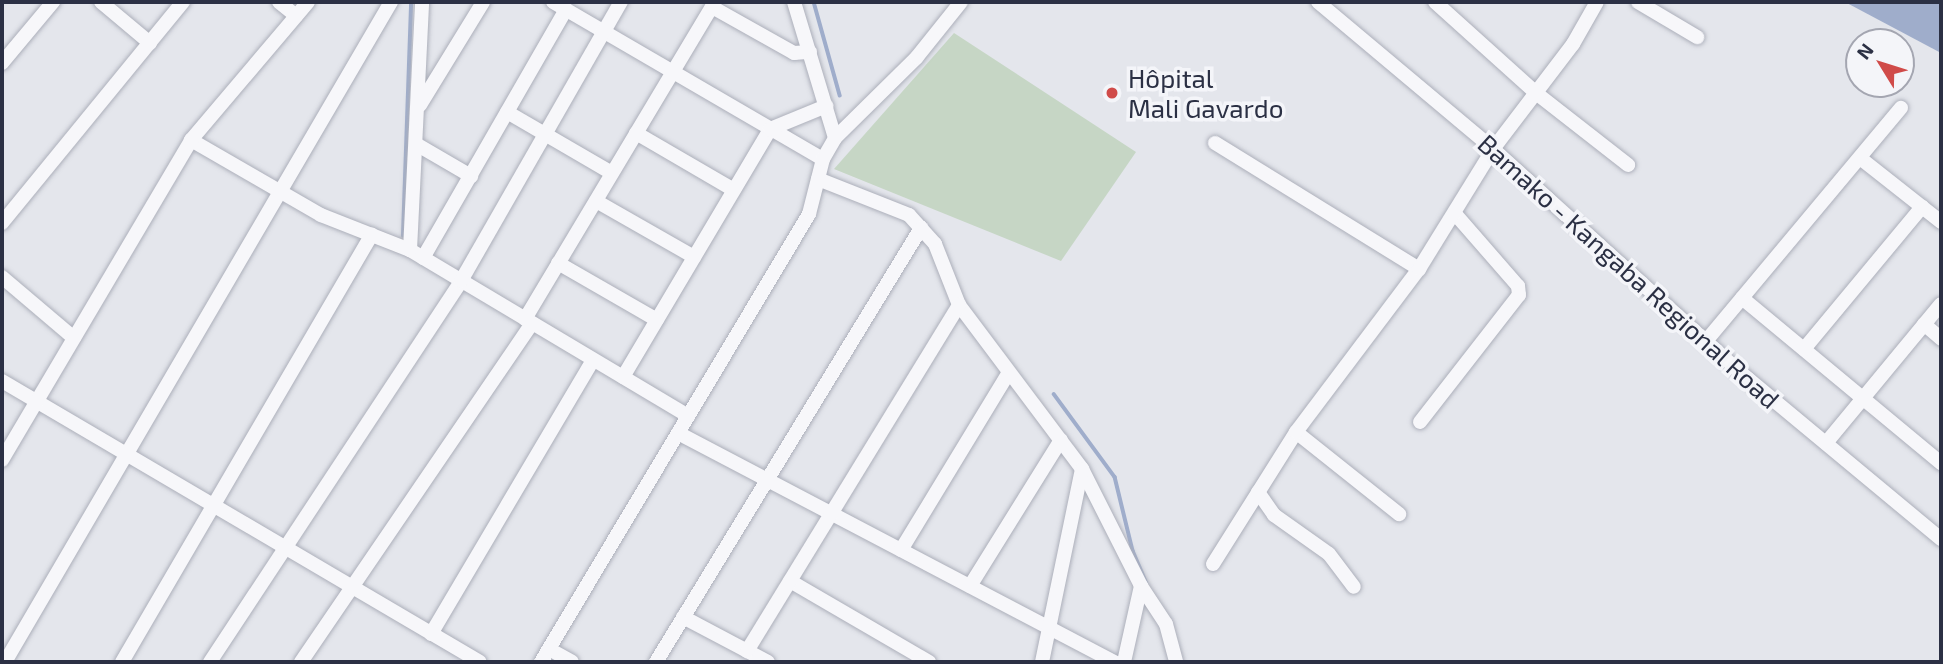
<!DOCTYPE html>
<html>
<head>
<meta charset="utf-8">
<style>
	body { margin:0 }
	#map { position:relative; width:1943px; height:664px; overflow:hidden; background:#e4e6ec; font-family:"Exo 2",sans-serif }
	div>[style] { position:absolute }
	.green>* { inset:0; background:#c6d6c5 }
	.water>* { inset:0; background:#9fadcb }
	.stream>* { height:3.5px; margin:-1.75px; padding:0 1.75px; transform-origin:1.75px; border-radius:1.75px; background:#9fadcb }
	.roads { filter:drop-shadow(0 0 2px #acafba) drop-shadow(0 0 2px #acafba) }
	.minor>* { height:14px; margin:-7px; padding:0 7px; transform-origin:7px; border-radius:7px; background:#f7f7fa }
	.dots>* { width:19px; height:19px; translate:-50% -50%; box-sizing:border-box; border:4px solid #f4f5f9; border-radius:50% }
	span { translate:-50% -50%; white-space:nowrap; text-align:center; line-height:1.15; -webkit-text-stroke:7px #f4f5f9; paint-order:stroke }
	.poi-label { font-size:26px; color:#2b3044 }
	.left { translate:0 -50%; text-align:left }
	.street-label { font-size:26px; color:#2b3044 }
	.frame { position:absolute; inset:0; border:4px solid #2b3044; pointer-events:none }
	.north { position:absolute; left:1845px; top:28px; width:70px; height:70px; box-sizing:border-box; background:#f4f5f9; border:2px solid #a4a6b1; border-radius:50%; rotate:308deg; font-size:19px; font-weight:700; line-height:28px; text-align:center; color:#2b3044 }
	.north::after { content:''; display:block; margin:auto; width:24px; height:32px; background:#d04b49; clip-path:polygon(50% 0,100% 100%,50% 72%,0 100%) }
</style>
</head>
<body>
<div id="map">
	<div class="green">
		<div style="clip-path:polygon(954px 33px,1136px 152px,1061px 261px,834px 169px)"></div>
	</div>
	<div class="water">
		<div style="clip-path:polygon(1845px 2px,1941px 2px,1941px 53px)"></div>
	</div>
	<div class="stream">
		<div style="left:814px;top:2px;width:97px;rotate:74.4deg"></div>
		<div style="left:403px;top:236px;width:234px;rotate:-88deg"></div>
		<div style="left:1054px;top:394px;width:103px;rotate:53.7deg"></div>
		<div style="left:1115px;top:477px;width:76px;rotate:76.3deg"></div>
		<div style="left:1133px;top:551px;width:34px;rotate:67deg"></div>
	</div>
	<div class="roads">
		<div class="minor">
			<div style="left:101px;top:2px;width:64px;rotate:39.9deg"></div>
			<div style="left:279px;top:2px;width:22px;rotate:39deg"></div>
			<div style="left:553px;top:2px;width:312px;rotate:30.2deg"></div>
			<div style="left:794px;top:2px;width:142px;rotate:73.2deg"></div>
			<div style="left:1318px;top:2px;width:229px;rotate:40deg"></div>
			<div style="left:1493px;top:149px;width:334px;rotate:42.1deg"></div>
			<div style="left:1741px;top:373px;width:260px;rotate:39.7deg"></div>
			<div style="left:1435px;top:2px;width:136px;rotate:42deg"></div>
			<div style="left:1536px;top:93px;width:117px;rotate:38deg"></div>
			<div style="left:1638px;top:2px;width:69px;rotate:30.7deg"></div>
			<div style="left:712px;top:7px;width:94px;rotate:29.3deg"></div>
			<div style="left:794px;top:53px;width:16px;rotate:-4deg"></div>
			<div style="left:2px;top:63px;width:80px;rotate:-50.1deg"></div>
			<div style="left:420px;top:105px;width:121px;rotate:-58.5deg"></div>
			<div style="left:507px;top:112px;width:121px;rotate:30.2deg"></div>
			<div style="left:636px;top:133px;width:113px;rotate:30.2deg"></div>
			<div style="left:191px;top:140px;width:150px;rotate:30deg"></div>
			<div style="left:321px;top:215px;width:96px;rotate:21.5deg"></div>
			<div style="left:410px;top:250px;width:324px;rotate:30.8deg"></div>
			<div style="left:1215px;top:143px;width:240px;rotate:31.7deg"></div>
			<div style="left:416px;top:144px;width:64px;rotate:30.2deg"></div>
			<div style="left:1860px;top:158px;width:103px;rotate:38.3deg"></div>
			<div style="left:818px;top:179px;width:98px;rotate:21.6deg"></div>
			<div style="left:909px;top:215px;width:39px;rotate:48deg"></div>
			<div style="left:935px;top:244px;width:66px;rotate:68.5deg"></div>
			<div style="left:959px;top:305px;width:205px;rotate:53.1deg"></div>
			<div style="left:1082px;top:469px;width:131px;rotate:63.2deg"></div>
			<div style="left:1141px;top:586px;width:45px;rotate:56.7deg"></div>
			<div style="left:1166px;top:624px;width:39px;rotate:75deg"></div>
			<div style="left:596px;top:201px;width:113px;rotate:29.7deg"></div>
			<div style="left:2px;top:223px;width:286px;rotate:-50.7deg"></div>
			<div style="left:410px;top:250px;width:248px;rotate:-87.2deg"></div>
			<div style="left:423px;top:258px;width:287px;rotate:-60.1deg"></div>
			<div style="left:558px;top:263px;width:114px;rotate:29.9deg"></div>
			<div style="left:2px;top:277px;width:94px;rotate:40.3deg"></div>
			<div style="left:1742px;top:298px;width:259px;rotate:39.7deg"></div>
			<div style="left:525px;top:319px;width:370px;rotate:-59.1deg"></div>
			<div style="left:1924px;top:324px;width:23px;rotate:41deg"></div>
			<div style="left:1706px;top:341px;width:304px;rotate:-50.1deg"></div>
			<div style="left:1804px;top:349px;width:185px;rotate:-50.3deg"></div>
			<div style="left:623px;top:377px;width:288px;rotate:-59.3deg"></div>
			<div style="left:770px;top:129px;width:61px;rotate:-22.3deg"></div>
			<div style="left:2px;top:381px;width:554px;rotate:30.45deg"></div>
			<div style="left:1420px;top:422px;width:161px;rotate:-52.1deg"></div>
			<div style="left:1519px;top:295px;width:9px;rotate:-96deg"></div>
			<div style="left:1518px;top:286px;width:94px;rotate:-131.1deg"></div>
			<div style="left:1296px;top:432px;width:132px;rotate:38.5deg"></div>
			<div style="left:678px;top:433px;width:493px;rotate:27.7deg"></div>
			<div style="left:1826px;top:443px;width:180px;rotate:-50.4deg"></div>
			<div style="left:2px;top:460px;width:372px;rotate:-59.4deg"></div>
			<div style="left:191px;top:140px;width:181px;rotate:-49.7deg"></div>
			<div style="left:1258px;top:492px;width:28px;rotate:55deg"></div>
			<div style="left:1274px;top:515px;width:67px;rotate:35.3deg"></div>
			<div style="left:1329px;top:554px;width:41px;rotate:52.9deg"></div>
			<div style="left:901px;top:550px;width:206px;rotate:-58.7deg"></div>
			<div style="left:1213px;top:564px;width:156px;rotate:-57.8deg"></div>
			<div style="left:1296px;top:432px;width:204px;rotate:-53deg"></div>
			<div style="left:1419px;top:269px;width:141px;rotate:-58.3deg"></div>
			<div style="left:1493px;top:149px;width:132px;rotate:-52.7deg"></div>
			<div style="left:1573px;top:44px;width:48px;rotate:-60.3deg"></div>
			<div style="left:790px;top:581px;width:161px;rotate:30.2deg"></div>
			<div style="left:970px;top:586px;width:172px;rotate:-58.1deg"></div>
			<div style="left:683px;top:617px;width:96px;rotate:27.9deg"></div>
			<div style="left:431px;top:634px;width:318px;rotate:-59.4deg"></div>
			<div style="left:549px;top:649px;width:26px;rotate:29deg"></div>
			<div style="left:747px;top:651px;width:406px;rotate:-58.5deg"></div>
			<div style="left:5px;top:662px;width:765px;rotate:-59.68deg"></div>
			<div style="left:122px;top:662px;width:495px;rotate:-59.7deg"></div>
			<div style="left:210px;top:662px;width:456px;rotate:-56.6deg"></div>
			<div style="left:461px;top:281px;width:322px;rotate:-60.2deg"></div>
			<div style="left:301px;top:662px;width:410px;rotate:-55.7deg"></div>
			<div style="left:541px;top:662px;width:522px;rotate:-59.11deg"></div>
			<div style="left:809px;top:214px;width:57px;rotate:-75.7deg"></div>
			<div style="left:823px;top:159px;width:24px;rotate:-60deg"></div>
			<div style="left:835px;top:138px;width:115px;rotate:-44.6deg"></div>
			<div style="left:917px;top:57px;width:70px;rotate:-51.3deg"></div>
			<div style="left:656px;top:662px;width:509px;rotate:-58.59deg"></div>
			<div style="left:1042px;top:662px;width:197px;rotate:-78.3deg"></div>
			<div style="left:1124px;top:662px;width:78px;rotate:-77.4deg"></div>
		</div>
	</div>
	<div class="dots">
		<div style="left:1112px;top:93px;background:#d04b49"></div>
	</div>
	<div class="poi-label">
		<span class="left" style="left:1128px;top:93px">Hôpital<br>Mali Gavardo</span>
	</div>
	<div class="street-label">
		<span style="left:1629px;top:271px;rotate:42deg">Bamako - Kangaba Regional Road</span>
	</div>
	<div class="frame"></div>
	<div class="north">N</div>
</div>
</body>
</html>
